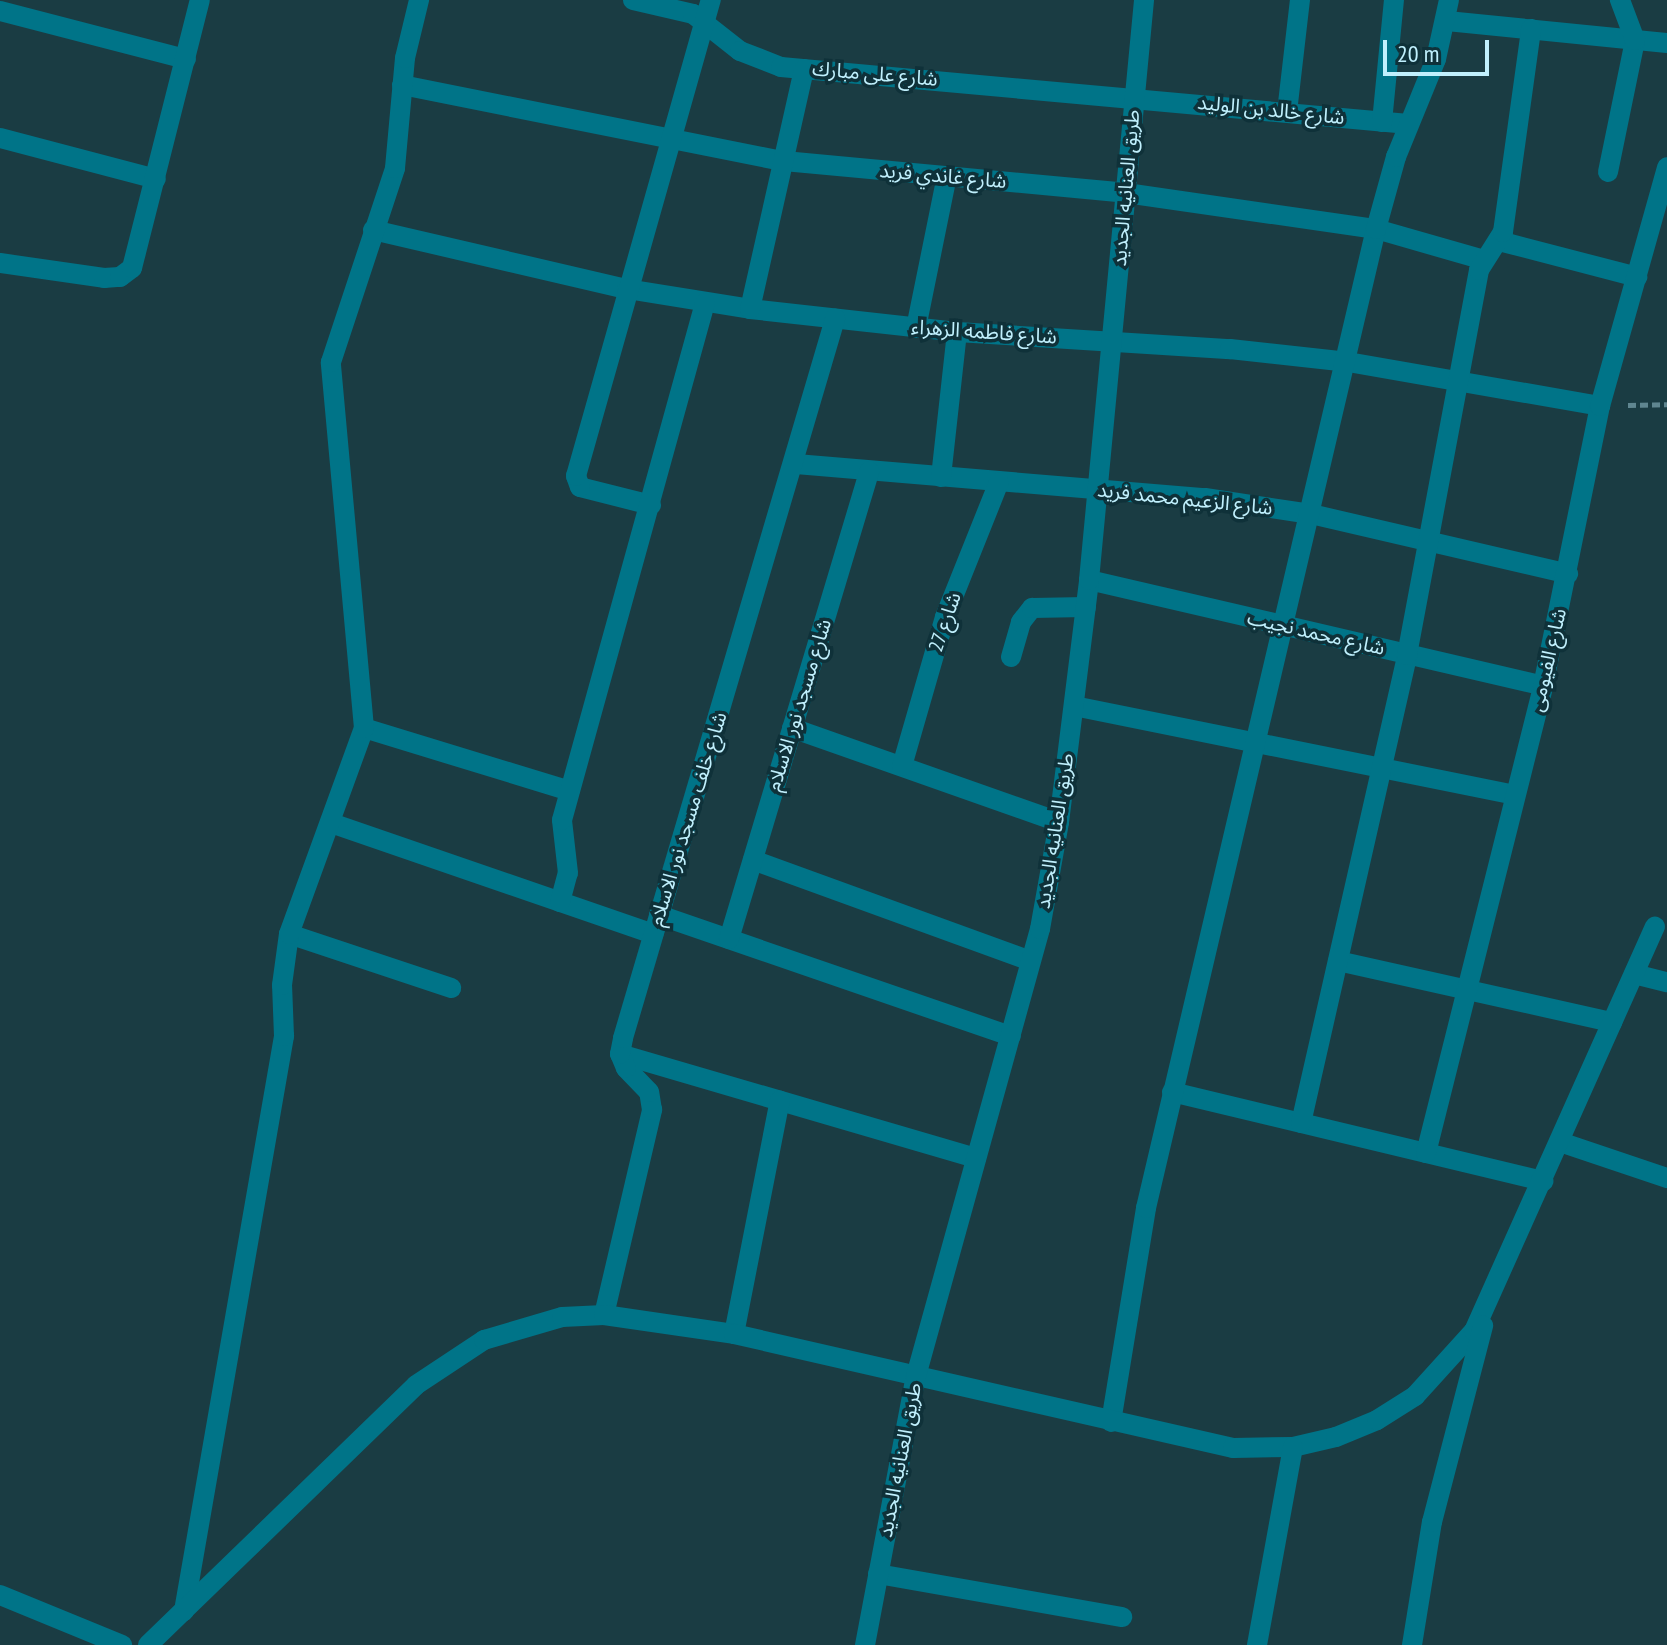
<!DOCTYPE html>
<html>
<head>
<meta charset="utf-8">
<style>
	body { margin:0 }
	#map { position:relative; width:1667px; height:1645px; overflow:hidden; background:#1a3c43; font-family:"PT Sans Narrow","Noto Sans Arabic",sans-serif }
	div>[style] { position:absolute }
	.path>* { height:5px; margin-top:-2.5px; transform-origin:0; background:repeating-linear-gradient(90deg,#5f8690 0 8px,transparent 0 12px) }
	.minor>* { height:20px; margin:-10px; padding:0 10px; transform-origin:10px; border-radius:10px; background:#007488 }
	span { translate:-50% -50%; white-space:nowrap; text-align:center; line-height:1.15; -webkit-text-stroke:7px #0f3139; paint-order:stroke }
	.street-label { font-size:20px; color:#c0f0fd }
	.scale { position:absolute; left:1383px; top:40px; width:106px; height:36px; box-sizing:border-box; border:4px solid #c0f0fd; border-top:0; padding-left:10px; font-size:24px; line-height:28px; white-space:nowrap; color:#c0f0fd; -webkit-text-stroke:6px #0f3139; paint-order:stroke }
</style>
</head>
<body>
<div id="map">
	<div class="path">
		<div style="left:1628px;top:405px;width:39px;rotate:-1deg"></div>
	</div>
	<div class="minor">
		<div style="left:633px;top:0;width:62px;rotate:13.1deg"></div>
		<div style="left:693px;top:14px;width:60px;rotate:38.2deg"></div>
		<div style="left:740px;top:51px;width:44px;rotate:21.3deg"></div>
		<div style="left:781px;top:67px;width:630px;rotate:5.19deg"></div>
		<div style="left:0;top:11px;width:192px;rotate:14.5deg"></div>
		<div style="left:1447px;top:21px;width:221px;rotate:5.7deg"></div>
		<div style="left:402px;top:85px;width:389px;rotate:11.3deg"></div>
		<div style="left:784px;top:161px;width:343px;rotate:5.3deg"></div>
		<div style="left:1126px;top:193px;width:253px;rotate:8.2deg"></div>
		<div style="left:1376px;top:229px;width:112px;rotate:16deg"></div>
		<div style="left:1287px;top:112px;width:113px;rotate:-83.4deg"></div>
		<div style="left:1382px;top:122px;width:123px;rotate:-84.4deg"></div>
		<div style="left:0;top:138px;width:161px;rotate:14.7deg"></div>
		<div style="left:1608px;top:172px;width:135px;rotate:-78.4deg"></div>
		<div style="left:1635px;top:40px;width:43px;rotate:-110.6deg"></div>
		<div style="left:373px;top:230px;width:261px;rotate:13.1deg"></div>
		<div style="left:627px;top:289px;width:125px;rotate:9.2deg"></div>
		<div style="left:750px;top:309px;width:208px;rotate:6.3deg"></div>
		<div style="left:957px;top:332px;width:274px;rotate:3.6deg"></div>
		<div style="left:1230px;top:349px;width:119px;rotate:6.3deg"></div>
		<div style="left:1348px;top:362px;width:256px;rotate:9.9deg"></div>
		<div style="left:1499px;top:241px;width:143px;rotate:14.6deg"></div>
		<div style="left:0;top:263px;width:105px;rotate:8.2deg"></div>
		<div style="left:104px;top:278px;width:16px;rotate:-4deg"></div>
		<div style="left:120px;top:277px;width:15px;rotate:-37deg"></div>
		<div style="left:132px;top:268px;width:276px;rotate:-75.8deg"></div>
		<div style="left:750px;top:309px;width:246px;rotate:-77.3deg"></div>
		<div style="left:916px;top:328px;width:155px;rotate:-78.5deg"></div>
		<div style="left:796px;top:464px;width:410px;rotate:4.8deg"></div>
		<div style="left:1205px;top:498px;width:107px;rotate:8.6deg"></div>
		<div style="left:1311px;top:514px;width:264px;rotate:13.1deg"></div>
		<div style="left:941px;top:477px;width:146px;rotate:-83.7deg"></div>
		<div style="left:651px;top:505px;width:73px;rotate:-165.8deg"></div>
		<div style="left:580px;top:487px;width:12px;rotate:-110deg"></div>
		<div style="left:576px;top:476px;width:495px;rotate:-74.2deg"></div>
		<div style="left:1089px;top:580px;width:466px;rotate:13.1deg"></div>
		<div style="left:1011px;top:657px;width:36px;rotate:-74deg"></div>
		<div style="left:1021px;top:622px;width:18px;rotate:-52deg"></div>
		<div style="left:1032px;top:608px;width:54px;rotate:-1.1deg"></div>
		<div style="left:1074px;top:706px;width:450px;rotate:11.4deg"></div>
		<div style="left:364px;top:728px;width:215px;rotate:17deg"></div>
		<div style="left:792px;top:728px;width:283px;rotate:19.4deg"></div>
		<div style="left:902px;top:766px;width:155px;rotate:-73.9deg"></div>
		<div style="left:945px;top:617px;width:145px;rotate:-68.2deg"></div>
		<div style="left:331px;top:823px;width:341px;rotate:19deg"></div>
		<div style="left:753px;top:860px;width:295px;rotate:20deg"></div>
		<div style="left:560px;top:902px;width:30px;rotate:-75deg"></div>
		<div style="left:568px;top:873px;width:53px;rotate:-96.5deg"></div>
		<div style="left:562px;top:820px;width:536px;rotate:-74.54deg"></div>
		<div style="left:659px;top:915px;width:372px;rotate:19deg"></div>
		<div style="left:289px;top:934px;width:171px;rotate:18.4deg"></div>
		<div style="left:729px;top:939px;width:488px;rotate:-73.3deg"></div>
		<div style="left:1338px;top:961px;width:281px;rotate:12.6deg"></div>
		<div style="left:1634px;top:974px;width:34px;rotate:14deg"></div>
		<div style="left:620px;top:1054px;width:371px;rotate:16.3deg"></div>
		<div style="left:1172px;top:1092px;width:382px;rotate:13.5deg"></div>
		<div style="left:1301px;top:1123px;width:480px;rotate:-77.2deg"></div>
		<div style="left:1407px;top:655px;width:392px;rotate:-79.4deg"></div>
		<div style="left:1479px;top:270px;width:45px;rotate:-57.7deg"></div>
		<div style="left:1503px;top:232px;width:205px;rotate:-82.1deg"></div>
		<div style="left:1560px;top:1142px;width:113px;rotate:18.6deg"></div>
		<div style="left:1426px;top:1153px;width:481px;rotate:-75.9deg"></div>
		<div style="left:1543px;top:686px;width:286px;rotate:-78.5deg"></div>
		<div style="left:1600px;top:406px;width:248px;rotate:-74.3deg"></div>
		<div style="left:604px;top:1315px;width:211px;rotate:-76.8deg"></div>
		<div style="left:652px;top:1110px;width:18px;rotate:-99deg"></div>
		<div style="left:649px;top:1092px;width:33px;rotate:-134deg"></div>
		<div style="left:626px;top:1068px;width:15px;rotate:-113deg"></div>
		<div style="left:620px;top:1054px;width:16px;rotate:-79deg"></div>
		<div style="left:623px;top:1038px;width:750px;rotate:-73.57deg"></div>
		<div style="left:734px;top:1334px;width:238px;rotate:-78.9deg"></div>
		<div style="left:1111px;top:1422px;width:217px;rotate:-80.7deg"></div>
		<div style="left:1146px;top:1208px;width:1006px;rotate:-76.78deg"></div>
		<div style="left:1376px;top:229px;width:75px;rotate:-74.5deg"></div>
		<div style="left:1396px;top:157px;width:106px;rotate:-67.8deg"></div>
		<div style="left:1436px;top:59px;width:60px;rotate:-77.6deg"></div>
		<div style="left:878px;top:1574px;width:248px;rotate:10deg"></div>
		<div style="left:0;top:1595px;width:132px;rotate:22.3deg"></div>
		<div style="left:184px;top:1611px;width:584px;rotate:-80.13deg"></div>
		<div style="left:284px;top:1036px;width:51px;rotate:-92.2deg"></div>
		<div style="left:282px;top:985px;width:51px;rotate:-82.2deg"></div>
		<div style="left:289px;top:934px;width:219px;rotate:-70deg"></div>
		<div style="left:364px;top:728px;width:367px;rotate:-95.2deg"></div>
		<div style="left:331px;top:362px;width:204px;rotate:-71.7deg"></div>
		<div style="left:395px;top:168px;width:110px;rotate:-84.8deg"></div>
		<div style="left:405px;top:58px;width:60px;rotate:-76.4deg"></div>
		<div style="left:148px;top:1645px;width:373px;rotate:-44.1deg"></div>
		<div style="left:416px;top:1385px;width:82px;rotate:-33.5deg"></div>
		<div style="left:484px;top:1340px;width:81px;rotate:-16.4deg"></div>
		<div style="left:562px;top:1317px;width:42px;rotate:-2.7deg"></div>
		<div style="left:604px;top:1315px;width:131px;rotate:8.3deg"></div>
		<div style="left:734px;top:1334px;width:512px;rotate:12.87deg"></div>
		<div style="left:1233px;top:1448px;width:60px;rotate:-1deg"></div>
		<div style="left:1293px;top:1447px;width:44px;rotate:-13.1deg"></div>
		<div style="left:1336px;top:1437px;width:44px;rotate:-22.5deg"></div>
		<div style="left:1377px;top:1420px;width:45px;rotate:-32.3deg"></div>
		<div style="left:1415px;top:1396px;width:88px;rotate:-47.8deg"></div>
		<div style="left:1474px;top:1331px;width:443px;rotate:-65.9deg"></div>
		<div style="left:865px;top:1645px;width:274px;rotate:-79.3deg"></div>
		<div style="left:916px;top:1376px;width:464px;rotate:-74.5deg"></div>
		<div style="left:1040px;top:929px;width:109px;rotate:-79.9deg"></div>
		<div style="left:1059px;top:822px;width:244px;rotate:-82.9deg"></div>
		<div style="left:1089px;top:580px;width:583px;rotate:-84.58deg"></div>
		<div style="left:1257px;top:1645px;width:201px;rotate:-79.7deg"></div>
		<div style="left:1412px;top:1645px;width:125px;rotate:-80.8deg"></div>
		<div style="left:1432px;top:1522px;width:203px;rotate:-75.4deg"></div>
	</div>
	<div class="street-label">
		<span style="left:875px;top:74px;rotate:5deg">شارع على مبارك</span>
		<span style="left:1271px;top:110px;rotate:6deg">شارع خالد بن الوليد</span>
		<span style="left:943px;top:176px;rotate:5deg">شارع غاندي فريد</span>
		<span style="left:1126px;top:188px;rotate:-85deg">طريق العنانيه الجديد</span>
		<span style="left:984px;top:332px;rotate:4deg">شارع فاطمه الزهراء</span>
		<span style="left:1185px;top:499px;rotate:6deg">شارع الزعيم محمد فريد</span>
		<span style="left:945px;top:622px;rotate:-71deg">شارع 27</span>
		<span style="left:1316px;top:633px;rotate:13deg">شارع محمد نجيب</span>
		<span style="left:1548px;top:660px;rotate:-77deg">شارع الفيومى</span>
		<span style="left:799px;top:705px;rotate:-73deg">شارع مسجد نور الاسلام</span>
		<span style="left:688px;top:819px;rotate:-73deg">شارع خلف مسجد نور الاسلام</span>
		<span style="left:1055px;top:831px;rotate:-81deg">طريق العنانيه الجديد</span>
		<span style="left:900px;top:1460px;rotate:-79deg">طريق العنانيه الجديد</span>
	</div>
	<div class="scale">20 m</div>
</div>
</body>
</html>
